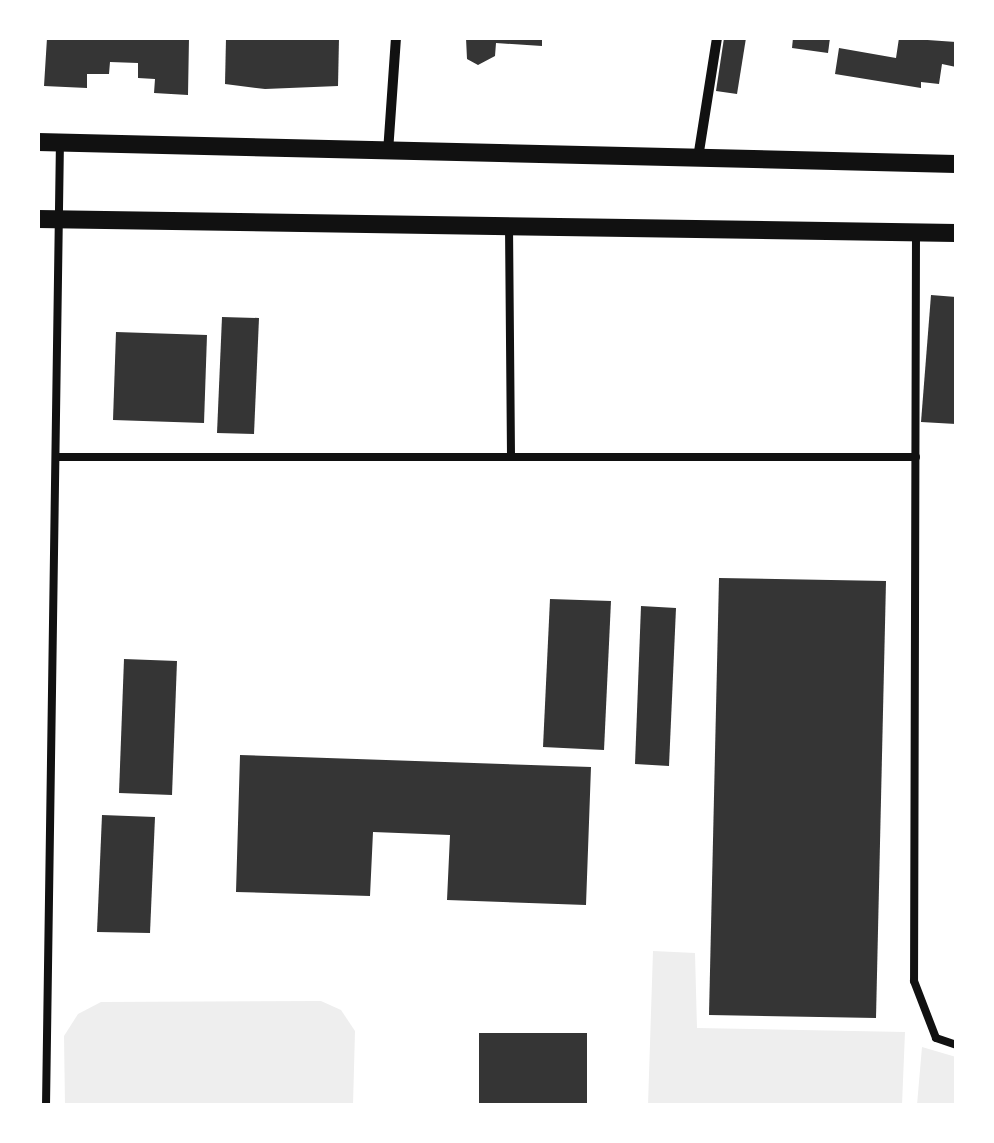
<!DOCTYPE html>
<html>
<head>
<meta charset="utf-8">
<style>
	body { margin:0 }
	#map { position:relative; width:994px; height:1143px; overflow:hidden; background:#fff; font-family:Bitter,serif }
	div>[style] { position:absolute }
	.green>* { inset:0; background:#eee }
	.building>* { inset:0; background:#353535 }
	.service>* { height:8px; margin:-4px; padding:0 4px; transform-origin:4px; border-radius:4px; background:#111 }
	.minor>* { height:10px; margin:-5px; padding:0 5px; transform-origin:5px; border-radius:5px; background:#111 }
	.tertiary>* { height:18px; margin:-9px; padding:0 9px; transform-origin:9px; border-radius:9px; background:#111 }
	span { translate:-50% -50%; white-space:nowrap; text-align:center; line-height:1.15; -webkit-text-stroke:8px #fff; paint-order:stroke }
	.frame { position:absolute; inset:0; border:40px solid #fff; pointer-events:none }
</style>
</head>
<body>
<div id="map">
	<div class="green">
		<div style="clip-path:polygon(653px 951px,695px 953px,697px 1028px,905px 1032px,902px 1105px,648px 1105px)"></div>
		<div style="clip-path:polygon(321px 1001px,341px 1010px,355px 1031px,353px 1105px,65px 1105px,64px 1036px,78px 1014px,101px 1002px)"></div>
		<div style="clip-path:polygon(922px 1047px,956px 1057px,956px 1105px,917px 1105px)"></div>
	</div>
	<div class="building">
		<div style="clip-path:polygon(47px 38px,189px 38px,188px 95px,154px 93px,155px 79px,138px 78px,138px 63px,110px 62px,109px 74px,87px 74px,87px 88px,44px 86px)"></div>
		<div style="clip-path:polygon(226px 38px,339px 38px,338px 86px,265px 89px,225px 84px)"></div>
		<div style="clip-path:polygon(466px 38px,542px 38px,542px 46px,496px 43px,495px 56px,478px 65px,467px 59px)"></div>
		<div style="clip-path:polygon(724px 38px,746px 38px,737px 94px,716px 91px)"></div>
		<div style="clip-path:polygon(793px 38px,830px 38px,828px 53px,792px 48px)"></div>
		<div style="clip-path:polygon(899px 38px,956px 42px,956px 67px,942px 64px,939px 84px,921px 82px,921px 88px,835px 74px,839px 48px,896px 58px)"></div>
		<div style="clip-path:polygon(931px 295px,956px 297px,956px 424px,921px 422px)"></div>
		<div style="clip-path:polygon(222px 317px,259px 318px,254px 434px,217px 433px)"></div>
		<div style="clip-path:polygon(116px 332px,207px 335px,204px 423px,113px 420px)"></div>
		<div style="clip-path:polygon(719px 578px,886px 581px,876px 1018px,709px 1015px)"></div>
		<div style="clip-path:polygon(550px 599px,611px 601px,604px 750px,543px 747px)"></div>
		<div style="clip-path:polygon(641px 606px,676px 608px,669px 766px,635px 764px)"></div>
		<div style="clip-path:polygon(124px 659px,177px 661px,172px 795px,119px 793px)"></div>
		<div style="clip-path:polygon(240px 755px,591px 767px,586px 905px,447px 900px,450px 835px,373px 832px,370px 896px,236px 892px)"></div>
		<div style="clip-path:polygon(102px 815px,155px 817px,150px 933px,97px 932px)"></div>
		<div style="clip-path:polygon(479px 1033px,587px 1033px,587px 1106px,479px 1106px)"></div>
	</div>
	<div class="service">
		<div style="left:509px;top:226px;width:231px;rotate:89.5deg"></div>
		<div style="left:916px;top:233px;width:748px;rotate:90.15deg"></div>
		<div style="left:914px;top:981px;width:61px;rotate:68.9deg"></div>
		<div style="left:936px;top:1038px;width:21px;rotate:19deg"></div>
		<div style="left:56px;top:457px;width:860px"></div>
		<div style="left:46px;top:1106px;width:961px;rotate:-89.17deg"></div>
	</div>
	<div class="minor">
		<div style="left:388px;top:152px;width:114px;rotate:-86deg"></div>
		<div style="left:698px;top:158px;width:121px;rotate:-81deg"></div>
	</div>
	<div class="tertiary">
		<div style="left:38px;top:142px;width:918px;rotate:1.37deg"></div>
		<div style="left:38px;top:219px;width:918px;rotate:0.87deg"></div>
	</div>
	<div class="frame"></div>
</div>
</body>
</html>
